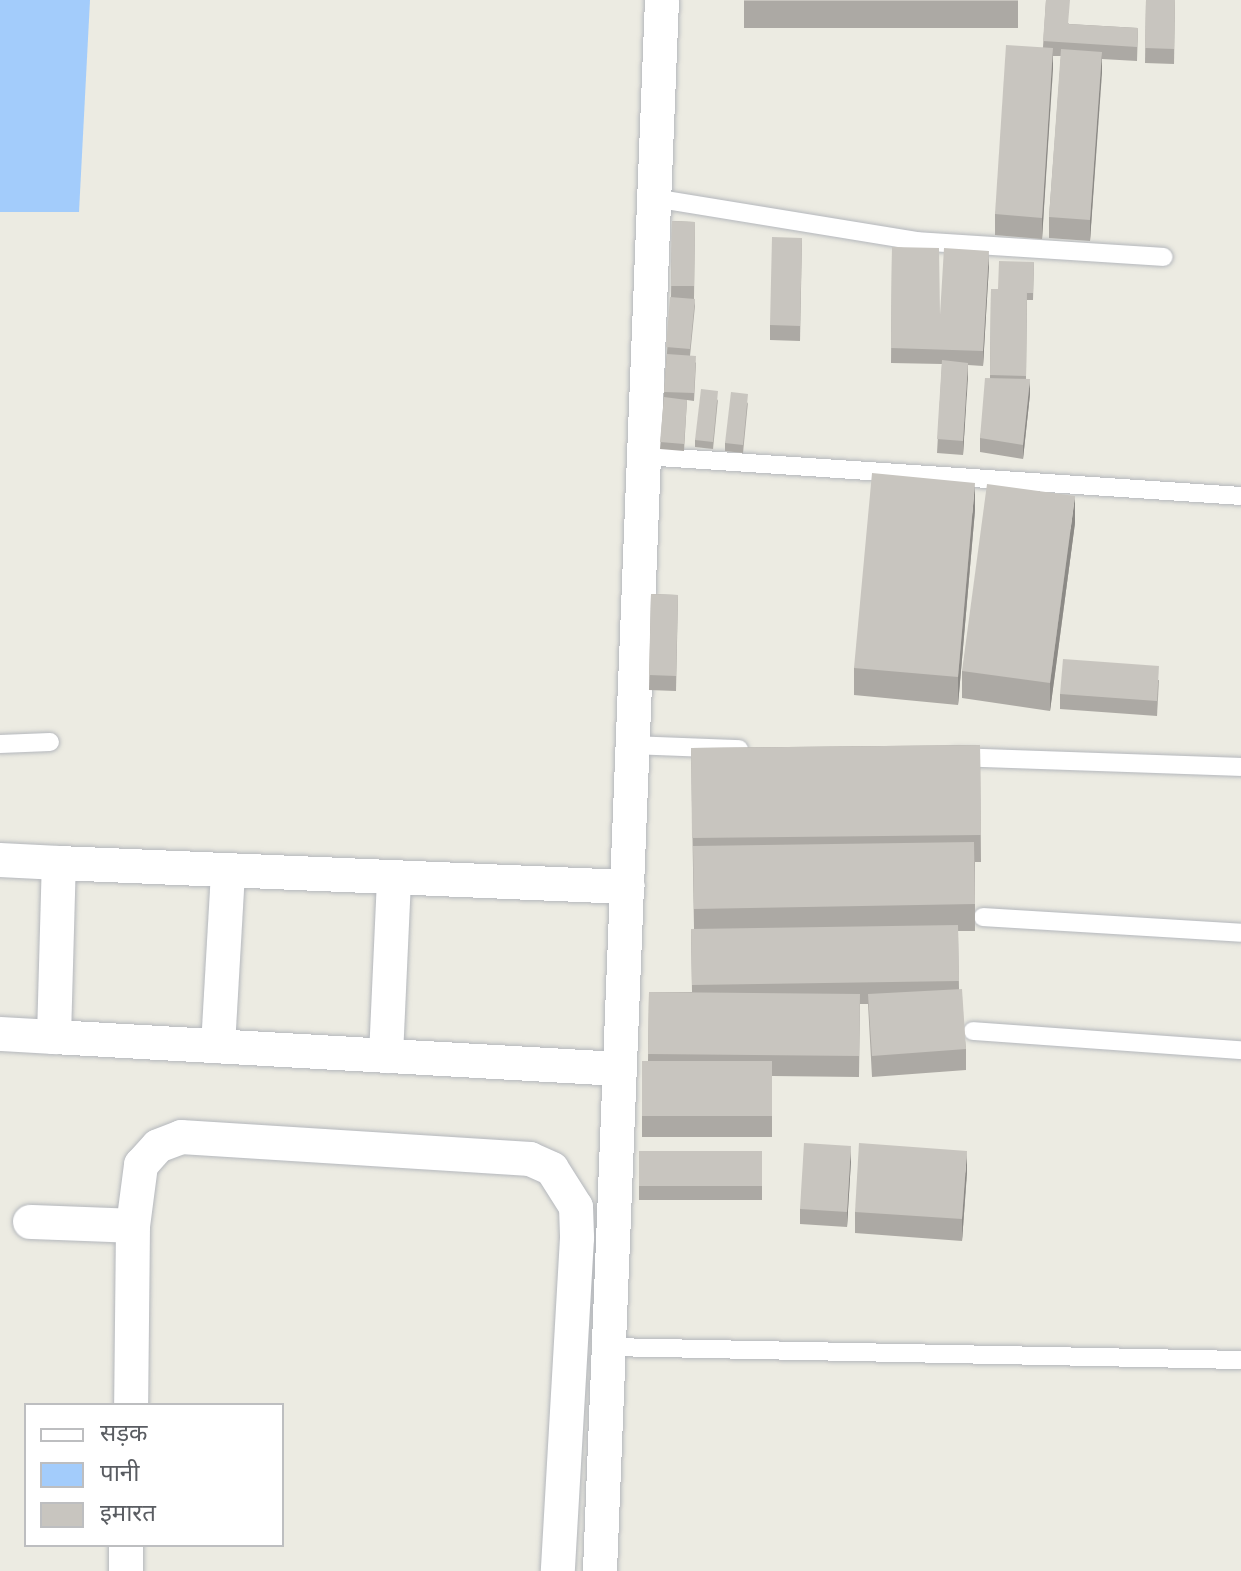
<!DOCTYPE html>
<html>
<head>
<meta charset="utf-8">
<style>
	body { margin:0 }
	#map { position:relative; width:1241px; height:1571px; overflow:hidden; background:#ecebe2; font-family:"DejaVu Sans","Noto Sans Devanagari",sans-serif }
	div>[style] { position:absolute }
	.water>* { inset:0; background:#a3ccfb }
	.roads { filter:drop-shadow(0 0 2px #b4b7bc) drop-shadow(0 0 2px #b4b7bc) }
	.lane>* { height:18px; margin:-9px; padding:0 9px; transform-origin:9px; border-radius:9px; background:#fff }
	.street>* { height:34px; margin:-17px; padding:0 17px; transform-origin:17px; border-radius:17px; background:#fff }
	.wall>* { inset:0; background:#aca9a4 }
	.shaded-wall>* { inset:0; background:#8c8a86 }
	.building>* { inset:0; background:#c8c5bf }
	span { translate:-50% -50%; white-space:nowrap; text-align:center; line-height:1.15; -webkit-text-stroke:7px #fff; paint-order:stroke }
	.legend { position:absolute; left:24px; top:1403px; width:260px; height:144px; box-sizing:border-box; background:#fff; border:2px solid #bdbec0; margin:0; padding:10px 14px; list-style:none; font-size:24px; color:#5a5d62 }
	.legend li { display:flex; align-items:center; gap:16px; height:40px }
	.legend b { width:40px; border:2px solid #bdbec0 }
</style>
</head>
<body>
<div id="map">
	<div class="water">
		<div style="clip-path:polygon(0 0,90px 0,79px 212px,0 212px)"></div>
	</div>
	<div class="roads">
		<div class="lane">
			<div style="left:654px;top:198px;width:266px;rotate:9.3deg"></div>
			<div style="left:916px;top:241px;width:248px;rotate:3.7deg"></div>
			<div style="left:644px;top:456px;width:598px;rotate:3.83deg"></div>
			<div style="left:0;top:744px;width:50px;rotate:-2.3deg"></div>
			<div style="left:633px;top:745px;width:106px;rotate:2.2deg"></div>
			<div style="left:956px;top:757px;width:285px;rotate:2deg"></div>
			<div style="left:983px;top:917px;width:258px;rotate:3.5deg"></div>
			<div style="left:973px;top:1031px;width:269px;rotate:4.1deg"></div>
			<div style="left:609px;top:1347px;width:632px;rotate:1.18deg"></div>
		</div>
		<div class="street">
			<div style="left:0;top:860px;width:59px;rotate:2.9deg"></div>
			<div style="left:0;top:1034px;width:54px;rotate:3.2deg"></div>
			<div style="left:218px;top:1046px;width:176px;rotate:-86.7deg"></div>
			<div style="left:386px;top:1056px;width:179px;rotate:-87.4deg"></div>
			<div style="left:619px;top:1069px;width:566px;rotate:-176.76deg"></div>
			<div style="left:54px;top:1037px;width:174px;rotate:-88.4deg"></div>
			<div style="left:59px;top:863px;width:569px;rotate:2.42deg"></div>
			<div style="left:30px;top:1222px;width:103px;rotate:2.2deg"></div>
			<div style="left:133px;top:1226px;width:179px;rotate:90.6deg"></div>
			<div style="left:133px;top:1226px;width:62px;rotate:-82.5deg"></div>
			<div style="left:141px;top:1165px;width:25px;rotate:-48deg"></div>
			<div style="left:158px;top:1146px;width:25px;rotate:-21deg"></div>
			<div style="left:181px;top:1137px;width:350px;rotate:3.6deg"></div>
			<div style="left:530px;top:1159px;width:24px;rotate:24deg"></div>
			<div style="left:552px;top:1169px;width:45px;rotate:57.7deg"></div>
			<div style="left:576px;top:1207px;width:31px;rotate:88deg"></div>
			<div style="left:577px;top:1238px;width:334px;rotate:93.3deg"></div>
			<div style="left:126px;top:1571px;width:26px;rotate:-90deg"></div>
			<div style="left:600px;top:1571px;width:1572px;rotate:-87.74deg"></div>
		</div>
	</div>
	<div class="wall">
		<div style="clip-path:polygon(744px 0,1018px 0,1018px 28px,744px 28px)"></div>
		<div style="clip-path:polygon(1046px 0,1069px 24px,1138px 28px,1137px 61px,1102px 59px,1090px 241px,1049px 238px,1049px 217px,1061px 56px,1053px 56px,1042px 239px,995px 235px,995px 214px,1043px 47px)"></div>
		<div style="clip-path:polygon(1146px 0,1175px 0,1174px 64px,1145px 63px)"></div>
		<div style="clip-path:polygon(672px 221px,695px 222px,694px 299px,695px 306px,690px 356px,696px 363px,694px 401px,687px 400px,684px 451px,660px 449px,671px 297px)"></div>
		<div style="clip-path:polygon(802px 238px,800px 341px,770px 340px,770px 325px)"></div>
		<div style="clip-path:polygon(892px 247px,940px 315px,989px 265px,983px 366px,968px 365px,963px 455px,937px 453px,942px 364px,891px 363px)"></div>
		<div style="clip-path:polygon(1034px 262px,1033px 300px,1027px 300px,1026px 379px,1030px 394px,1023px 459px,980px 452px,980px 438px,990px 378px,991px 289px,998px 289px)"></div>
		<div style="clip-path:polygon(718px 399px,713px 449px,695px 447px,695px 440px)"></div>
		<div style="clip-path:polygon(748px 402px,743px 453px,725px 451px,725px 443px)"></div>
		<div style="clip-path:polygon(975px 510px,958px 705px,854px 695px,854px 668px)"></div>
		<div style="clip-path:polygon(1075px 523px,1050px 711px,962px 698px,962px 671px)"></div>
		<div style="clip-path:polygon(651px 594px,678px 595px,676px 691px,649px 690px)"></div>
		<div style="clip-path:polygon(1159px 680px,1157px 716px,1060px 709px,1060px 694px)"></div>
		<div style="clip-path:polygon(980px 745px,981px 862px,975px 862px,975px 931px,958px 931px,959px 989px,966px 1049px,966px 1070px,872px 1077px,868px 1004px,860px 1004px,859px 1077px,772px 1076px,772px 1137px,642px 1137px,642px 1061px,648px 1061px,649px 992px,692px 992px,691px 929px,694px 929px,691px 748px)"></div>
		<div style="clip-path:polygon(639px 1151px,762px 1151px,762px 1200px,639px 1200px)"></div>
		<div style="clip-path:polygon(851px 1161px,847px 1227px,800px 1224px,800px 1209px)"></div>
		<div style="clip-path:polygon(967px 1172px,962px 1241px,855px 1233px,855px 1212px)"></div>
	</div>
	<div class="shaded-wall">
		<div style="clip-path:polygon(1053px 48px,1053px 69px,1042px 239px,1042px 218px)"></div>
		<div style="clip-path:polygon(1102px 52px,1102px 73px,1090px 241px,1090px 220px)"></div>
		<div style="clip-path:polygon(989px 251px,989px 265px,983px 366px,983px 351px)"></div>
		<div style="clip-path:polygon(968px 363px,968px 377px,963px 455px,963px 441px)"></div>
		<div style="clip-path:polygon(1030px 379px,1030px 394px,1023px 459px,1023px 445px)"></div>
		<div style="clip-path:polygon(975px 483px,975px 510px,958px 705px,958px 677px)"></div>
		<div style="clip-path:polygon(1075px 496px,1075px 523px,1050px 711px,1050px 683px)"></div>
		<div style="clip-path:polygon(851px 1146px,851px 1161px,847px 1227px,847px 1212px)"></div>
		<div style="clip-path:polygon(967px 1151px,967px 1172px,962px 1241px,962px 1219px)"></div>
	</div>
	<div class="building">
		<div style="clip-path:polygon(744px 0,1018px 0,1018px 1px,744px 1px)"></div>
		<div style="clip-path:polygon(1046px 0,1070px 0,1068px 24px,1138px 28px,1137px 47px,1043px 41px)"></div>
		<div style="clip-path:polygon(1146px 0,1175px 0,1174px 49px,1145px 48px)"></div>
		<div style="clip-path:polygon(1006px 45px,1053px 48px,1042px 218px,995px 214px)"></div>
		<div style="clip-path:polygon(1061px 49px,1102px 52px,1090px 220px,1049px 217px)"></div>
		<div style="clip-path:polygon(672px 221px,695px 222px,694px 286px,671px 286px)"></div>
		<div style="clip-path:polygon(772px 237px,802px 238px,800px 326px,770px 325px)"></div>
		<div style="clip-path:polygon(892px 247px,939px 248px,940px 315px,944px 248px,989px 251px,983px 351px,891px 348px)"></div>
		<div style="clip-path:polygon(999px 261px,1034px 262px,1033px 293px,1027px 293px,1027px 289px,998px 289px)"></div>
		<div style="clip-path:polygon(991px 289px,1027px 289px,1026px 376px,990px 375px)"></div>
		<div style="clip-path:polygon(670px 297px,695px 299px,690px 349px,666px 347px)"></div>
		<div style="clip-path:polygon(667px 354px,696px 356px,694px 393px,664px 392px)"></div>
		<div style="clip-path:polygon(942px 360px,968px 363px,963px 441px,937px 439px)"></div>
		<div style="clip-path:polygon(985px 378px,1030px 379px,1023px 445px,980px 438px)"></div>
		<div style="clip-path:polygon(701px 389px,718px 391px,713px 442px,695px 440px)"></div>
		<div style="clip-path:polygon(731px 392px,748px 394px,743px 445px,725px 443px)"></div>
		<div style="clip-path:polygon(664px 397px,687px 400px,684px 444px,660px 442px)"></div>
		<div style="clip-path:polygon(872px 473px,975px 483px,958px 677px,854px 668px)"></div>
		<div style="clip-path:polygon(987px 484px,1075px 496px,1050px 683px,962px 671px)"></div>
		<div style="clip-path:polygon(651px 594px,678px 595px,676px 676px,649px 675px)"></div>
		<div style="clip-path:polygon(1063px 659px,1159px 666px,1157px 701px,1060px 694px)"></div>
		<div style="clip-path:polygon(980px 745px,981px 835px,692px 838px,691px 748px)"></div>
		<div style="clip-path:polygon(974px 842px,975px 904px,694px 909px,693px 846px)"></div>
		<div style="clip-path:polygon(958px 925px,959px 981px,692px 985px,691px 929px)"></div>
		<div style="clip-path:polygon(962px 989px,966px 1049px,872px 1056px,868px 994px)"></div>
		<div style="clip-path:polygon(649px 992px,860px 994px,859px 1056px,648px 1054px)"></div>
		<div style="clip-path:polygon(642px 1061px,772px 1061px,772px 1116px,642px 1116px)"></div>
		<div style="clip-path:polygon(804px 1143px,851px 1146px,847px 1212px,800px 1209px)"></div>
		<div style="clip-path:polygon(859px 1143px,967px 1151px,962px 1219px,855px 1212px)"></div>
		<div style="clip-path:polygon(639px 1151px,762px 1151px,762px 1186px,639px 1186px)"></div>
	</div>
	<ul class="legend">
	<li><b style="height:10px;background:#fff"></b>सड़क</li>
	<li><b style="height:22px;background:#a3ccfb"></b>पानी</li>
	<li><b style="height:22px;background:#c8c5bf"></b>इमारत</li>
	</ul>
</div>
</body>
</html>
